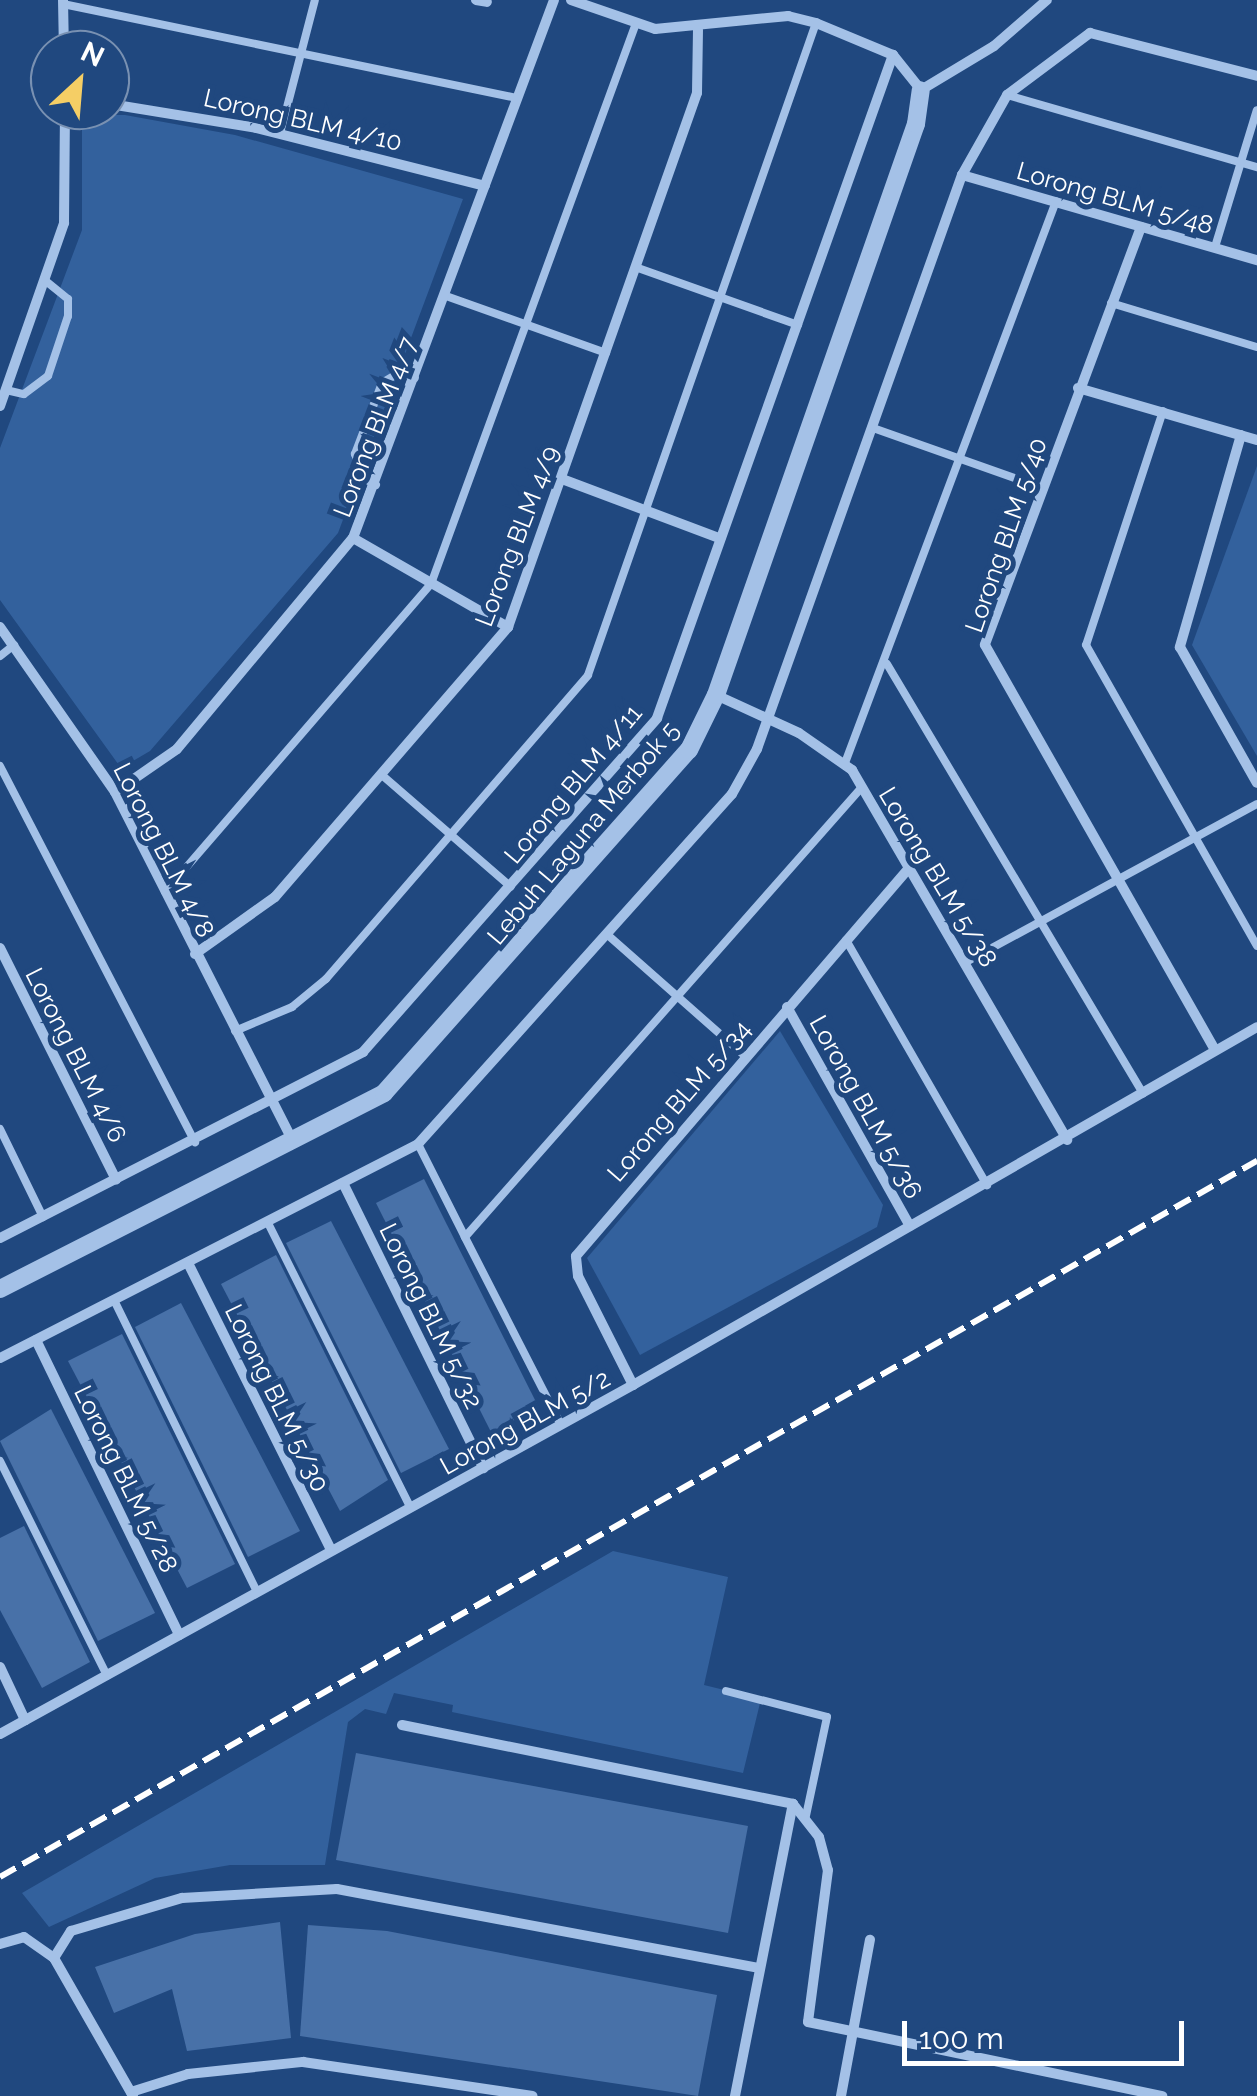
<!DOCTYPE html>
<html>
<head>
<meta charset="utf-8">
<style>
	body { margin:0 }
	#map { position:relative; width:1257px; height:2096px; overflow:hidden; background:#20487f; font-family:Raleway,sans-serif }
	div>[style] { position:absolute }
	.green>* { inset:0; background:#33619d }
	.building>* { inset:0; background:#4871a8 }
	.service>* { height:8px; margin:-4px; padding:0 4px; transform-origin:4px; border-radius:4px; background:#a4c1e7 }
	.minor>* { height:10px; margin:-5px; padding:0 5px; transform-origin:5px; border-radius:5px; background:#a4c1e7 }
	.tertiary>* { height:18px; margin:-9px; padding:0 9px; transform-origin:9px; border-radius:9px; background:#a4c1e7 }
	.rail>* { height:6px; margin-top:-3px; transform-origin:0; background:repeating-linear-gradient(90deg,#fff 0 18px,transparent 0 26px) }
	span { translate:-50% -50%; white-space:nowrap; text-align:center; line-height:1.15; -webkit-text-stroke:10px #20487f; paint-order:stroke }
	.street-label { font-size:25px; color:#fff }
	.north { position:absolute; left:30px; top:30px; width:100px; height:100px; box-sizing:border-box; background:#20487f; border:2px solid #7991b2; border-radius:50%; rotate:26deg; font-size:28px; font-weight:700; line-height:40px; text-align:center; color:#fff }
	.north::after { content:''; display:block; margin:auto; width:35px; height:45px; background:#f5ce65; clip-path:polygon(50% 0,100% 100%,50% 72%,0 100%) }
	.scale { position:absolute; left:902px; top:2021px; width:282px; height:45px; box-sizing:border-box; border:5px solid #fff; border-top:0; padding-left:12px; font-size:30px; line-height:35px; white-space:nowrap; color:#fff; -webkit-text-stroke:8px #20487f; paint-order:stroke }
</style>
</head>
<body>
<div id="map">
	<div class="green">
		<div style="clip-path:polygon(82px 115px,125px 115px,235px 135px,463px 199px,338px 533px,150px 751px,121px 768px,0 600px,0 448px,82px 230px)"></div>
		<div style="clip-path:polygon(1257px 466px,1257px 756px,1192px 645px)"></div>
		<div style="clip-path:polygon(780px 1031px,883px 1205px,877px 1227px,640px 1355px,587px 1258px)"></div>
		<div style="clip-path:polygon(613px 1551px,728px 1577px,704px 1685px,761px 1699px,743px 1773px,452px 1712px,453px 1705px,394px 1693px,386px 1714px,365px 1709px,348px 1722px,325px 1865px,230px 1865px,155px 1878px,49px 1927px,22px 1893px)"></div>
	</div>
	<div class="building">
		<div style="clip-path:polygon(424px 1179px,539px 1408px,491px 1432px,376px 1203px)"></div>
		<div style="clip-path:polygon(331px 1221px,449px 1449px,401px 1473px,286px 1243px)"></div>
		<div style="clip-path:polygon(276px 1255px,388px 1480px,340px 1511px,221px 1284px)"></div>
		<div style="clip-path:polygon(181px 1303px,300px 1531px,248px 1557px,135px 1327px)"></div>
		<div style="clip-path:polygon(122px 1334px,235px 1564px,187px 1588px,68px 1361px)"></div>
		<div style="clip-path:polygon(51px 1409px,155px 1613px,98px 1641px,0 1441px)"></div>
		<div style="clip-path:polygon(24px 1526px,90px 1662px,42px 1688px,0 1610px,0 1538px)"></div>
		<div style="clip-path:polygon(356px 1753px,748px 1826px,728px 1933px,336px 1860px)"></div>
		<div style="clip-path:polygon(280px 1922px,291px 2038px,187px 2051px,172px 1989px,114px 2013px,95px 1967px,195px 1934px)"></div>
		<div style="clip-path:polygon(308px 1925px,387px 1931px,717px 1995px,698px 2096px,300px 2036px)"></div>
	</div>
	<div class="service">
		<div style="left:63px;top:4px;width:464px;rotate:11.7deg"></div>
		<div style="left:1007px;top:95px;width:260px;rotate:16.1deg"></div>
		<div style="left:280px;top:134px;width:138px;rotate:-75.4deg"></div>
		<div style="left:1215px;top:247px;width:143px;rotate:-73deg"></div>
		<div style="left:638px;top:268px;width:170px;rotate:19.6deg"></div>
		<div style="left:446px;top:296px;width:170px;rotate:19.6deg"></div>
		<div style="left:1111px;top:303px;width:152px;rotate:16.8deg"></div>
		<div style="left:6px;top:390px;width:18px;rotate:13deg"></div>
		<div style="left:24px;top:394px;width:30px;rotate:-37deg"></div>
		<div style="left:48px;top:376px;width:63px;rotate:-71.6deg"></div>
		<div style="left:68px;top:316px;width:17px;rotate:-90deg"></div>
		<div style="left:68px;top:299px;width:28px;rotate:-141deg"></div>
		<div style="left:1163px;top:411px;width:246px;rotate:108.2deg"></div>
		<div style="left:1086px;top:645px;width:346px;rotate:60.4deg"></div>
		<div style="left:873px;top:428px;width:179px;rotate:19.5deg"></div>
		<div style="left:376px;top:485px;width:13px;rotate:-151deg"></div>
		<div style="left:365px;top:479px;width:27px;rotate:-112deg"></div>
		<div style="left:355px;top:454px;width:76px;rotate:-69.2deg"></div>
		<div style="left:382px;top:383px;width:21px;rotate:-31deg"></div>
		<div style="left:400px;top:372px;width:16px;rotate:22deg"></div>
		<div style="left:0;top:656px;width:18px;rotate:-38deg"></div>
		<div style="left:887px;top:664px;width:500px;rotate:59.2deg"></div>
		<div style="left:845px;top:763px;width:600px;rotate:-69.42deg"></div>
		<div style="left:0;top:766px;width:424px;rotate:62.6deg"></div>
		<div style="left:383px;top:776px;width:169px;rotate:40.9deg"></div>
		<div style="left:165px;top:892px;width:407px;rotate:-49.2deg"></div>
		<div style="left:431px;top:584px;width:594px;rotate:-69.92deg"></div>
		<div style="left:610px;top:937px;width:180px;rotate:41.4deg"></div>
		<div style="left:846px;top:940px;width:283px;rotate:60.1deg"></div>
		<div style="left:966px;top:962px;width:331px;rotate:-28.5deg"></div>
		<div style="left:235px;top:1031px;width:62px;rotate:-22.8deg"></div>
		<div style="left:292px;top:1007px;width:44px;rotate:-39.5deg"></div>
		<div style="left:326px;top:979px;width:401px;rotate:-49.2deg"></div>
		<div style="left:588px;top:675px;width:691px;rotate:-70.73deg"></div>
		<div style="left:0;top:1129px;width:98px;rotate:64deg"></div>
		<div style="left:418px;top:1144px;width:104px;rotate:63.2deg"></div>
		<div style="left:268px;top:1223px;width:318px;rotate:63.4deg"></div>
		<div style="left:114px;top:1300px;width:325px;rotate:63.9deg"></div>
		<div style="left:561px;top:1425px;width:211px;rotate:-117.1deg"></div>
		<div style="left:465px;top:1237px;width:600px;rotate:-48.58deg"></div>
		<div style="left:0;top:1461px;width:240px;rotate:63.5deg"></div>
		<div style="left:726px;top:1691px;width:104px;rotate:14.4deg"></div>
		<div style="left:827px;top:1717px;width:101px;rotate:102deg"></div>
	</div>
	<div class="minor">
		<div style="left:63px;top:0;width:50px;rotate:88.9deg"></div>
		<div style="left:476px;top:0;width:11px;rotate:10deg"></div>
		<div style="left:571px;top:0;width:89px;rotate:19deg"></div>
		<div style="left:655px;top:29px;width:134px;rotate:-5.6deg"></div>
		<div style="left:788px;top:16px;width:29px;rotate:14deg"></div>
		<div style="left:816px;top:23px;width:83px;rotate:22.6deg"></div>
		<div style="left:893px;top:55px;width:45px;rotate:51.3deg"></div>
		<div style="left:921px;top:90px;width:85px;rotate:-31.1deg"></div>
		<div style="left:994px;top:46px;width:70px;rotate:-41deg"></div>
		<div style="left:110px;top:104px;width:148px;rotate:9.3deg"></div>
		<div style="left:256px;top:128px;width:236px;rotate:14.2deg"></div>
		<div style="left:962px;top:175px;width:307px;rotate:16.1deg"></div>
		<div style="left:1141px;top:227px;width:446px;rotate:110.5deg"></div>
		<div style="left:985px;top:645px;width:466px;rotate:60.4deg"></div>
		<div style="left:1078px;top:388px;width:186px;rotate:16.2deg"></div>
		<div style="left:0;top:406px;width:194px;rotate:-70.7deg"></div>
		<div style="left:64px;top:223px;width:113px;rotate:-89.5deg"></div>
		<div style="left:1241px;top:435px;width:221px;rotate:106.1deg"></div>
		<div style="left:1180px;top:647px;width:156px;rotate:60.5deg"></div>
		<div style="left:562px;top:479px;width:168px;rotate:20.6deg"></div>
		<div style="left:353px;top:538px;width:179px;rotate:29.9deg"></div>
		<div style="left:0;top:627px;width:201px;rotate:55.1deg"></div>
		<div style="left:115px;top:792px;width:393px;rotate:63deg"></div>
		<div style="left:716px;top:695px;width:91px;rotate:24.6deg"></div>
		<div style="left:799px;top:733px;width:65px;rotate:34.9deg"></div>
		<div style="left:852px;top:770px;width:428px;rotate:59.8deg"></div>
		<div style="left:115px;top:792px;width:75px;rotate:-34.7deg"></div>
		<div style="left:177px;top:749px;width:275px;rotate:-50.2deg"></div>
		<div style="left:353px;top:538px;width:574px;rotate:-69.51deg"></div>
		<div style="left:0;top:948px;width:259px;rotate:63.4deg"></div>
		<div style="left:195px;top:954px;width:98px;rotate:-35.5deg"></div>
		<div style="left:275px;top:897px;width:357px;rotate:-49.2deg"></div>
		<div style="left:508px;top:627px;width:566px;rotate:-70.51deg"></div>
		<div style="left:697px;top:93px;width:63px;rotate:-89.1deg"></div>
		<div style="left:787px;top:1007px;width:251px;rotate:60.7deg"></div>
		<div style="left:343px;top:1183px;width:318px;rotate:63.8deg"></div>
		<div style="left:0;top:1238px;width:408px;rotate:-27.1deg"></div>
		<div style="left:363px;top:1052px;width:445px;rotate:-48.6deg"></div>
		<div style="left:657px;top:718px;width:704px;rotate:-70.41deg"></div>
		<div style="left:188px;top:1263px;width:321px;rotate:63.5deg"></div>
		<div style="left:36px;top:1340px;width:328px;rotate:64.1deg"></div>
		<div style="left:0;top:1358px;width:470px;rotate:-27.1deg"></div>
		<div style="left:418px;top:1144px;width:470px;rotate:-48.1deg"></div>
		<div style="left:732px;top:794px;width:51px;rotate:-60.9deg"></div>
		<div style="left:757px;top:749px;width:610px;rotate:-70.35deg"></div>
		<div style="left:962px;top:175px;width:92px;rotate:-60.6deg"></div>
		<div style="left:1007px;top:95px;width:104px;rotate:-36.8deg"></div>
		<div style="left:1090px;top:33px;width:172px;rotate:14.4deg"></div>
		<div style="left:633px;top:1385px;width:122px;rotate:-116.8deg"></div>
		<div style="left:578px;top:1276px;width:20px;rotate:-96deg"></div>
		<div style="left:576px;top:1256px;width:511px;rotate:-49.36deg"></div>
		<div style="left:0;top:1667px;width:59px;rotate:64.7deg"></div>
		<div style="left:402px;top:1725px;width:399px;rotate:11.4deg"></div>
		<div style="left:793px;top:1804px;width:42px;rotate:51.8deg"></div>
		<div style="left:819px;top:1837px;width:34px;rotate:75deg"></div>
		<div style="left:828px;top:1870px;width:153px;rotate:97.5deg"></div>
		<div style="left:808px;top:2022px;width:362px;rotate:11.8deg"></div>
		<div style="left:0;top:1734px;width:723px;rotate:-28.87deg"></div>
		<div style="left:633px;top:1385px;width:719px;rotate:-29.84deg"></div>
		<div style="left:0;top:1944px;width:25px;rotate:-16deg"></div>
		<div style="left:24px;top:1937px;width:37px;rotate:35deg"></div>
		<div style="left:131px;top:2092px;width:60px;rotate:-17.5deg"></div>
		<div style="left:188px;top:2074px;width:116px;rotate:-6deg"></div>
		<div style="left:303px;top:2062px;width:232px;rotate:8.4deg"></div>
		<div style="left:133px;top:2096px;width:159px;rotate:-119.8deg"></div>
		<div style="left:54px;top:1958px;width:32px;rotate:-58deg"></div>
		<div style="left:71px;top:1931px;width:116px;rotate:-16.6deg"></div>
		<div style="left:182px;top:1898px;width:155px;rotate:-3.3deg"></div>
		<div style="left:337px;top:1889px;width:430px;rotate:10.6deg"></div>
		<div style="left:735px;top:2096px;width:298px;rotate:-78.8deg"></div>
		<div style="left:841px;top:2096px;width:159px;rotate:-79.5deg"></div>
	</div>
	<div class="tertiary">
		<div style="left:0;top:1289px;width:431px;rotate:-27deg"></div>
		<div style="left:384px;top:1093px;width:459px;rotate:-48.4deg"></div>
		<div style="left:689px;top:750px;width:61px;rotate:-63.9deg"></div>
		<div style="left:716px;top:695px;width:605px;rotate:-70.7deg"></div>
		<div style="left:916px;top:124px;width:34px;rotate:-82deg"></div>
	</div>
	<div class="rail">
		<div style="left:0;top:1877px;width:1447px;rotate:-29.67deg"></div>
	</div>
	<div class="street-label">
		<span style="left:303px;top:120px;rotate:13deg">Lorong BLM 4/10</span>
		<span style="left:1115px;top:198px;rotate:16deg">Lorong BLM 5/48</span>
		<span style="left:375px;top:427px;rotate:-69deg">Lorong BLM 4/7</span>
		<span style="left:1006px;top:535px;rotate:-71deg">Lorong BLM 5/40</span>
		<span style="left:517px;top:536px;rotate:-69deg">Lorong BLM 4/9</span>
		<span style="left:573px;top:784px;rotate:-50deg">Lorong BLM 4/11</span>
		<span style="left:583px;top:833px;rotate:-50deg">Lebuh Laguna Merbok 5</span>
		<span style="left:164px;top:850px;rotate:63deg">Lorong BLM 4/8</span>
		<span style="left:938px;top:877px;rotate:59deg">Lorong BLM 5/38</span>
		<span style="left:76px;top:1055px;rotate:63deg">Lorong BLM 4/6</span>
		<span style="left:679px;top:1101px;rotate:-49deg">Lorong BLM 5/34</span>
		<span style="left:866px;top:1107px;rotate:61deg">Lorong BLM 5/36</span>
		<span style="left:431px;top:1316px;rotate:64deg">Lorong BLM 5/32</span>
		<span style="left:277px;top:1398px;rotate:64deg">Lorong BLM 5/30</span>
		<span style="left:525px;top:1422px;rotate:-29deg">Lorong BLM 5/2</span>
		<span style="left:126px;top:1479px;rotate:64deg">Lorong BLM 5/28</span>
	</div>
	<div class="north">N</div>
	<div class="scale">100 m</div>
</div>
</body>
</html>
